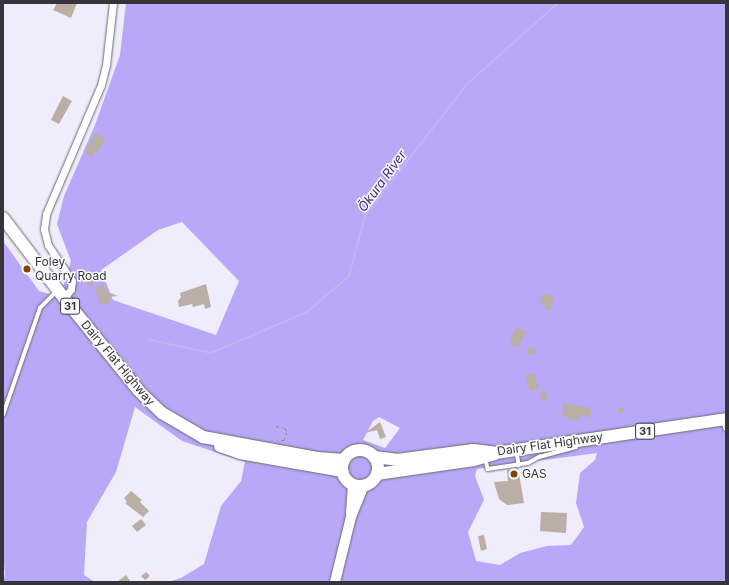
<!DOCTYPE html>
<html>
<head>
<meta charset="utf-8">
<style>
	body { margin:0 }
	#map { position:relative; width:729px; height:585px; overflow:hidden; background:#efedfb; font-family:Inter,sans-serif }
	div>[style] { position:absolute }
	.forest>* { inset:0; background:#b9a7f7 }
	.stream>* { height:2px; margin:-1px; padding:0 1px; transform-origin:1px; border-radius:1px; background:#c2b4f5 }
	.building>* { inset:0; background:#baaea5 }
	.path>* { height:1px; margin-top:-0.5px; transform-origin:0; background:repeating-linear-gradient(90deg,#8f8d97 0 3px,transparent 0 6px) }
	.roads { filter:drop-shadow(0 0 1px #6b6975) drop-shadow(0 0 1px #6b6975) }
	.service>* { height:3.5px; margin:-1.75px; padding:0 1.75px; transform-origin:1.75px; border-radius:1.75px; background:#fff }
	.minor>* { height:7px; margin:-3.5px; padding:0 3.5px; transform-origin:3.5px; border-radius:3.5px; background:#fff }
	.secondary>* { height:10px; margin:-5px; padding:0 5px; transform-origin:5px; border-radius:5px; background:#fff }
	.primary>* { height:12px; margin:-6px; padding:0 6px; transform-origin:6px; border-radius:6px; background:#fff }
	.primary>.ring { margin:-6px; padding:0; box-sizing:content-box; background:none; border:12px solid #fff; border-radius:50% }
	.dots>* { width:11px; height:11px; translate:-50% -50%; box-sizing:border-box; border:2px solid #fcfcff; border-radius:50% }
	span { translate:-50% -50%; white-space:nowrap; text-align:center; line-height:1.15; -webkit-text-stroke:3px #fcfcff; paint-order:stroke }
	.shield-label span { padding:1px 3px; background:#fcfcff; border:1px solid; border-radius:3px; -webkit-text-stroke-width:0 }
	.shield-label { font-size:11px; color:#35343a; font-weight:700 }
	.poi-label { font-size:12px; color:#35343a }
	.left { translate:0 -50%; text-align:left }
	.street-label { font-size:12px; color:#35343a }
	.water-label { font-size:13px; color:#401f7a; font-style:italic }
	.frame { position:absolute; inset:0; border:4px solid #35343a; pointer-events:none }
</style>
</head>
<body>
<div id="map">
	<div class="forest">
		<div style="clip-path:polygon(evenodd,126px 3px,726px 3px,726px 582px,168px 582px,181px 578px,204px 564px,221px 506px,241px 481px,245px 462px,182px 441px,135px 407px,116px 472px,87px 522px,84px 575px,95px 582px,3px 582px,5px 574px,3px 552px,3px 241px,39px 291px,53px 295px,63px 287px,71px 261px,57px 224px,64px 196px,95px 125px,120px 55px,126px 3px,182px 222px,239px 281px,216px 335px,113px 300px,101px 270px,158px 230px,182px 222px,126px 3px,379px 417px,400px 428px,385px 448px,363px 440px,373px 421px,379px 417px,126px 3px,597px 453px,595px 460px,580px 473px,576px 503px,584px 527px,571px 545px,547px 546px,520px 553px,500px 565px,476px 561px,468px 532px,484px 500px,475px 476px,477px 469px,597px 453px)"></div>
	</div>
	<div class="stream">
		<div style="left:150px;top:340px;width:62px;rotate:12deg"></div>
		<div style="left:211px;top:353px;width:104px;rotate:-23.1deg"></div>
		<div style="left:307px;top:312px;width:55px;rotate:-40.6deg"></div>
		<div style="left:349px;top:276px;width:62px;rotate:-75.1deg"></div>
		<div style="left:365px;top:216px;width:167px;rotate:-52.3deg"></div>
		<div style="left:467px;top:84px;width:122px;rotate:-41.7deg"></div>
	</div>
	<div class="building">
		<div style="clip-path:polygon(57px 3px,77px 3px,71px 18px,53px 10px)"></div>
		<div style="clip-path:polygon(63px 96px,72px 101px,59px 124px,51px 120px)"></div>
		<div style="clip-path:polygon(95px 133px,105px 138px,98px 153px,95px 151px,92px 157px,85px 153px)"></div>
		<div style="clip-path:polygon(89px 275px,96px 278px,92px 286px,85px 283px)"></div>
		<div style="clip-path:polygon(103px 284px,105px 291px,118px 296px,108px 297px,111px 302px,104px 306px,102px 303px,100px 304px,95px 288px)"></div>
		<div style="clip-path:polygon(206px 284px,211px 307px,205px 309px,204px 304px,193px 307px,192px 304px,179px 307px,178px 301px,181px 297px,180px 293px)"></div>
		<div style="clip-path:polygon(545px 294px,554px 297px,550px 311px,544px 309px,545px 305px,539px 301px,541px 296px)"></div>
		<div style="clip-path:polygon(516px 327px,526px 332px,518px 348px,510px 344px,513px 340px,510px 339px)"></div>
		<div style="clip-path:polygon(535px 348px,535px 355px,528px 355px,528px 349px)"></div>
		<div style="clip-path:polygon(534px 373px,539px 388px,530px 391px,525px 376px)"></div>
		<div style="clip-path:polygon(546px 391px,548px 400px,542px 402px,540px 393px)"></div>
		<div style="clip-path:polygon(563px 403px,591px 408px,590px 417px,580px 416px,580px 421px,568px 420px,568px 416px,562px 416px)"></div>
		<div style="clip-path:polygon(618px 407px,624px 408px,623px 413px,618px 412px)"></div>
		<div style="clip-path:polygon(380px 422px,386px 437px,380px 439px,377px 430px,365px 433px)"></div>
		<div style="clip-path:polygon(518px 468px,524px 503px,507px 505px,499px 499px,494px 482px,508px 481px,507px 470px)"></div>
		<div style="clip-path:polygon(131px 491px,142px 500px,140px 502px,149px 511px,143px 517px,125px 503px,127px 502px,124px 498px)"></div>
		<div style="clip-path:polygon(541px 512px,567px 513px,566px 533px,540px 531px)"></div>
		<div style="clip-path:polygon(141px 519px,146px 525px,137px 532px,132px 526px)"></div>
		<div style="clip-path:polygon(484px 535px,487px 549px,481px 551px,478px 536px)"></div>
		<div style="clip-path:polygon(146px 572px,150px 576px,145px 580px,141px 576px)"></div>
		<div style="clip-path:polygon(126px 575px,131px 582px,117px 582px)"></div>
	</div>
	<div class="path">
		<div style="left:276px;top:426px;width:9px;rotate:13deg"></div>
		<div style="left:285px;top:428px;width:4px;rotate:63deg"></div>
		<div style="left:287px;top:432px;width:9px;rotate:111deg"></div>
		<div style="left:284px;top:440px;width:7px;rotate:180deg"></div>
		<div style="left:342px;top:450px;width:17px;rotate:-25deg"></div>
		<div style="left:357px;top:443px;width:16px;rotate:14deg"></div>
		<div style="left:339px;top:481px;width:7px;rotate:45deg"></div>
		<div style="left:371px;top:490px;width:9px;rotate:-41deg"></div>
	</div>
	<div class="roads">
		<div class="service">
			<div style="left:3px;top:415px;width:113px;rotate:-70.9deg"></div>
			<div style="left:40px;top:308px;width:24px;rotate:-45deg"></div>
			<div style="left:724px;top:422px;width:7px;rotate:74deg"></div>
			<div style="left:517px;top:452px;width:13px;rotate:81deg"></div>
			<div style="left:486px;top:459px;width:10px;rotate:79deg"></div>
			<div style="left:488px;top:469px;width:40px;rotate:-8.5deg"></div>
			<div style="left:528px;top:463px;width:13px;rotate:-29deg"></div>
			<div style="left:539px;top:457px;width:38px;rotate:-15deg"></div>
		</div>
		<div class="minor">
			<div style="left:64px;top:298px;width:11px;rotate:-52deg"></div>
			<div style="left:71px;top:289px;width:8px;rotate:-83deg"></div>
			<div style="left:72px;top:281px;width:43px;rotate:-123.7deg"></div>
			<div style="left:48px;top:245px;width:16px;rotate:-104deg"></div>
			<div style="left:44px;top:229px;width:15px;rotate:-82deg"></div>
			<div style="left:46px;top:214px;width:140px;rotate:-66.9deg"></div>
			<div style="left:101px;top:85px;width:21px;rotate:-76deg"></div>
			<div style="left:106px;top:65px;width:62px;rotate:-83.6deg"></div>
		</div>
		<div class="secondary">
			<div style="left:351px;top:513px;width:28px;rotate:-86deg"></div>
			<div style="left:335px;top:582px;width:67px;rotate:-76.2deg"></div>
			<div style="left:351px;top:517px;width:35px;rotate:-68deg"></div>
		</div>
		<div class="primary">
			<div style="left:3px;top:218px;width:101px;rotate:52.7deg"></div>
			<div style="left:64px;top:298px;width:119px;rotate:51.1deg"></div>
			<div style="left:139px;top:391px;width:32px;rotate:44deg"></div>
			<div style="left:162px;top:413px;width:48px;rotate:30.3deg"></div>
			<div style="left:203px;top:437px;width:116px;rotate:10.4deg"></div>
			<div style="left:317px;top:458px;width:27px;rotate:4deg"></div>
			<div style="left:220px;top:446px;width:21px;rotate:19deg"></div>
			<div style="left:240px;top:453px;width:104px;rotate:10deg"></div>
			<div class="ring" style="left:342px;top:450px;width:24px;height:24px"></div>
			<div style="left:374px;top:457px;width:23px;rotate:7deg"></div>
			<div style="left:397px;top:460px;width:77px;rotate:-7.5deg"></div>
			<div style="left:473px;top:450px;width:23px;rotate:7deg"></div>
			<div style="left:496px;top:453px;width:232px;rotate:-8.4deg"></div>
			<div style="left:377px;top:474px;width:98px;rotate:-8.2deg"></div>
			<div style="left:474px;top:460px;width:22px;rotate:-16deg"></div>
		</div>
	</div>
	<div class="dots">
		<div style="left:27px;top:269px;background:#834308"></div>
		<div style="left:514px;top:474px;background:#834308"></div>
	</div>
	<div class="shield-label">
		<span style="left:70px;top:306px">31</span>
		<span style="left:645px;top:431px">31</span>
	</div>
	<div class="poi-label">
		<span class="left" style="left:35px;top:269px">Foley<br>Quarry Road</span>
		<span class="left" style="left:522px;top:474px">GAS</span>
	</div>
	<div class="street-label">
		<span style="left:118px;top:363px;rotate:50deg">Dairy Flat Highway</span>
		<span style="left:550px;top:444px;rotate:-8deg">Dairy Flat Highway</span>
	</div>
	<div class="water-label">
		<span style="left:382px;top:181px;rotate:-54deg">Ōkura River</span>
	</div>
	<div class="frame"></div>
</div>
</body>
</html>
